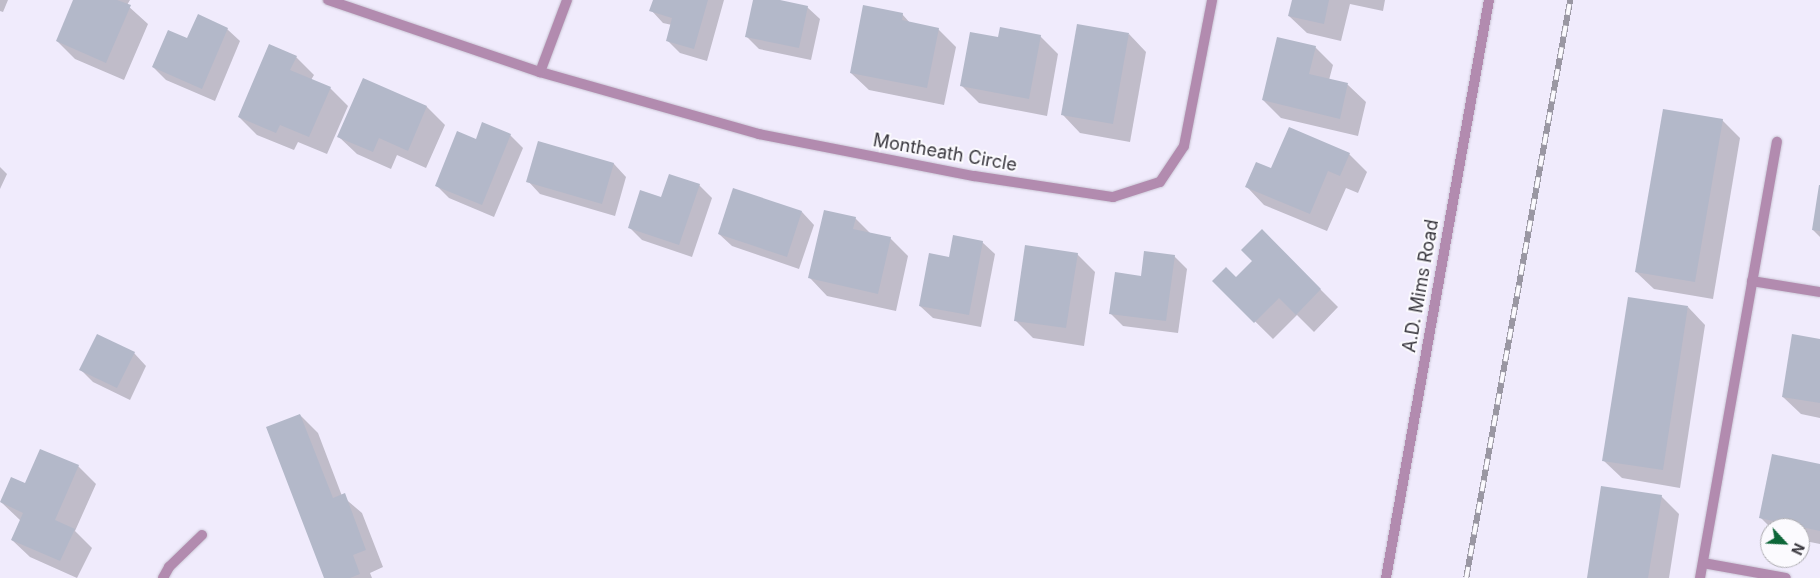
<!DOCTYPE html>
<html>
<head>
<meta charset="utf-8">
<style>
	body { margin:0 }
	#map { position:relative; width:1820px; height:578px; overflow:hidden; background:#f0ebfc; font-family:Inter,sans-serif }
	div>[style] { position:absolute }
	.shadow>* { inset:0; background:#0003 }
	.building>* { inset:0; background:#b3b8c9 }
	.roads { filter:drop-shadow(0 0 1px #cbc7d6) drop-shadow(0 0 1px #cbc7d6) }
	.service>* { height:10px; margin:-5px; padding:0 5px; transform-origin:5px; border-radius:5px; background:#b28baf }
	.minor>* { height:10px; margin:-5px; padding:0 5px; transform-origin:5px; border-radius:5px; background:#b28baf }
	.tertiary>* { height:10px; margin:-5px; padding:0 5px; transform-origin:5px; border-radius:5px; background:#b28baf }
	.rail>* { height:5.5px; margin-top:-2.75px; transform-origin:0; background:repeating-linear-gradient(90deg,#fbfafe 0 11px,#9a97a3 0 22px); box-sizing:border-box; border-block:1px solid #9a97a3 }
	span { translate:-50% -50%; white-space:nowrap; text-align:center; line-height:1.15; -webkit-text-stroke:4px #fbfafe; paint-order:stroke }
	.street-label { font-size:18px; color:#38363d }
	.north { position:absolute; left:1760px; top:518px; width:50px; height:50px; box-sizing:border-box; background:#fbfafe; border:1px solid #adacb1; border-radius:50%; rotate:115deg; font-size:14px; font-weight:700; line-height:20px; text-align:center; color:#38363d }
	.north::after { content:''; display:block; margin:auto; width:18px; height:22px; background:#0d6639; clip-path:polygon(50% 0,100% 100%,50% 72%,0 100%) }
</style>
</head>
<body>
<div id="map">
	<div class="shadow">
		<div style="clip-path:polygon(0 0,8px 0,3px 12px,0 11px)"></div>
		<div style="clip-path:polygon(75px 0,130px 0,127px 5px,148px 24px,124px 80px,75px 59px,57px 41px)"></div>
		<div style="clip-path:polygon(654px 0,724px 0,707px 61px,680px 53px,667px 40px,672px 25px,663px 23px,651px 10px)"></div>
		<div style="clip-path:polygon(754px 0,774px 0,807px 7px,820px 19px,811px 60px,759px 49px,746px 36px)"></div>
		<div style="clip-path:polygon(1293px 0,1385px 0,1383px 11px,1350px 4px,1341px 41px,1307px 33px,1289px 16px)"></div>
		<div style="clip-path:polygon(902px 14px,911px 24px,938px 29px,956px 47px,944px 105px,869px 90px,851px 73px)"></div>
		<div style="clip-path:polygon(227px 29px,240px 41px,215px 101px,166px 80px,153px 67px,188px 39px)"></div>
		<div style="clip-path:polygon(1129px 34px,1146px 52px,1130px 142px,1080px 133px,1063px 115px)"></div>
		<div style="clip-path:polygon(1040px 36px,1058px 54px,1047px 116px,979px 103px,961px 85px,999px 38px)"></div>
		<div style="clip-path:polygon(1315px 47px,1333px 65px,1329px 80px,1348px 85px,1366px 102px,1358px 136px,1281px 118px,1263px 100px)"></div>
		<div style="clip-path:polygon(296px 57px,314px 75px,311px 80px,330px 88px,348px 106px,327px 154px,298px 142px,294px 150px,257px 135px,239px 117px)"></div>
		<div style="clip-path:polygon(363px 80px,427px 107px,445px 125px,426px 168px,397px 155px,391px 169px,357px 154px,339px 137px)"></div>
		<div style="clip-path:polygon(1722px 120px,1740px 138px,1713px 299px,1654px 289px,1636px 272px)"></div>
		<div style="clip-path:polygon(510px 135px,523px 148px,494px 217px,449px 198px,436px 185px)"></div>
		<div style="clip-path:polygon(539px 142px,614px 164px,626px 177px,615px 216px,540px 194px,528px 181px)"></div>
		<div style="clip-path:polygon(1349px 154px,1367px 172px,1358px 193px,1346px 188px,1327px 231px,1264px 205px,1247px 187px,1272px 170px)"></div>
		<div style="clip-path:polygon(0 167px,7px 174px,0 189px)"></div>
		<div style="clip-path:polygon(699px 185px,712px 198px,692px 257px,642px 240px,629px 227px,662px 199px)"></div>
		<div style="clip-path:polygon(1820px 187px,1820px 237px,1813px 230px)"></div>
		<div style="clip-path:polygon(802px 212px,814px 225px,799px 269px,732px 246px,719px 234px)"></div>
		<div style="clip-path:polygon(855px 218px,871px 234px,890px 238px,908px 256px,896px 311px,827px 296px,810px 278px)"></div>
		<div style="clip-path:polygon(1262px 231px,1338px 307px,1314px 332px,1297px 315px,1273px 339px,1214px 281px,1236px 279px,1254px 261px)"></div>
		<div style="clip-path:polygon(982px 242px,995px 254px,981px 327px,933px 318px,920px 306px,950px 258px)"></div>
		<div style="clip-path:polygon(1077px 254px,1095px 272px,1084px 346px,1033px 338px,1015px 320px)"></div>
		<div style="clip-path:polygon(1174px 256px,1187px 269px,1178px 333px,1123px 326px,1111px 314px,1142px 277px)"></div>
		<div style="clip-path:polygon(1688px 307px,1705px 325px,1680px 488px,1622px 478px,1604px 461px)"></div>
		<div style="clip-path:polygon(1820px 340px,1820px 418px,1801px 414px,1783px 397px)"></div>
		<div style="clip-path:polygon(134px 353px,146px 366px,130px 400px,93px 382px,81px 370px)"></div>
		<div style="clip-path:polygon(300px 415px,318px 433px,342px 496px,362px 513px,383px 567px,370px 573px,372px 578px,326px 578px)"></div>
		<div style="clip-path:polygon(78px 466px,96px 484px,75px 531px,92px 548px,77px 578px,30px 557px,12px 540px,21px 521px,1px 502px,26px 485px)"></div>
		<div style="clip-path:polygon(1820px 466px,1820px 544px,1800px 540px,1800px 528px,1771px 528px,1760px 517px)"></div>
		<div style="clip-path:polygon(1661px 496px,1679px 514px,1669px 578px,1588px 578px)"></div>
	</div>
	<div class="building">
		<div style="clip-path:polygon(73px 0,117px 0,131px 5px,106px 63px,56px 41px)"></div>
		<div style="clip-path:polygon(653px 0,708px 0,694px 49px,666px 41px,672px 18px,649px 11px)"></div>
		<div style="clip-path:polygon(753px 0,780px 0,808px 6px,799px 48px,745px 37px)"></div>
		<div style="clip-path:polygon(1292px 0,1329px 0,1324px 24px,1288px 16px)"></div>
		<div style="clip-path:polygon(863px 5px,903px 13px,902px 20px,939px 28px,927px 88px,850px 73px)"></div>
		<div style="clip-path:polygon(198px 14px,228px 28px,202px 89px,152px 67px,168px 30px,187px 38px)"></div>
		<div style="clip-path:polygon(1077px 24px,1129px 33px,1113px 124px,1061px 115px)"></div>
		<div style="clip-path:polygon(1000px 27px,1041px 35px,1029px 99px,960px 86px,970px 32px,998px 37px)"></div>
		<div style="clip-path:polygon(1277px 37px,1316px 46px,1309px 74px,1348px 83px,1340px 119px,1262px 100px)"></div>
		<div style="clip-path:polygon(269px 44px,297px 56px,290px 70px,331px 87px,309px 137px,280px 125px,276px 133px,238px 117px)"></div>
		<div style="clip-path:polygon(363px 78px,427px 106px,408px 151px,379px 138px,373px 152px,337px 137px)"></div>
		<div style="clip-path:polygon(1663px 109px,1723px 119px,1695px 282px,1635px 272px)"></div>
		<div style="clip-path:polygon(482px 122px,511px 134px,482px 205px,435px 186px,457px 131px,476px 139px)"></div>
		<div style="clip-path:polygon(1289px 127px,1350px 153px,1340px 176px,1328px 171px,1310px 214px,1245px 187px,1256px 162px,1271px 168px)"></div>
		<div style="clip-path:polygon(538px 141px,614px 163px,602px 204px,526px 182px)"></div>
		<div style="clip-path:polygon(669px 174px,700px 184px,679px 245px,628px 228px,640px 190px,661px 197px)"></div>
		<div style="clip-path:polygon(1819px 185px,1820px 185px,1820px 231px,1812px 230px)"></div>
		<div style="clip-path:polygon(733px 188px,802px 211px,787px 257px,718px 234px)"></div>
		<div style="clip-path:polygon(824px 210px,856px 217px,853px 229px,891px 237px,878px 294px,808px 278px)"></div>
		<div style="clip-path:polygon(1262px 229px,1321px 289px,1296px 315px,1279px 298px,1254px 323px,1212px 281px,1226px 267px,1236px 277px,1252px 261px,1241px 250px)"></div>
		<div style="clip-path:polygon(953px 235px,983px 241px,969px 315px,919px 306px,929px 253px,949px 257px)"></div>
		<div style="clip-path:polygon(1025px 245px,1078px 253px,1066px 328px,1014px 321px)"></div>
		<div style="clip-path:polygon(1144px 251px,1175px 255px,1166px 321px,1109px 314px,1115px 272px,1141px 276px)"></div>
		<div style="clip-path:polygon(1628px 297px,1688px 306px,1663px 470px,1602px 461px)"></div>
		<div style="clip-path:polygon(97px 334px,135px 352px,117px 388px,79px 370px)"></div>
		<div style="clip-path:polygon(1792px 334px,1820px 339px,1820px 403px,1782px 397px)"></div>
		<div style="clip-path:polygon(300px 414px,333px 498px,345px 493px,366px 550px,353px 555px,360px 574px,350px 578px,324px 578px,266px 427px)"></div>
		<div style="clip-path:polygon(40px 449px,79px 465px,55px 520px,75px 529px,60px 561px,11px 540px,23px 513px,0 502px,11px 477px,25px 483px)"></div>
		<div style="clip-path:polygon(1772px 454px,1820px 464px,1820px 531px,1759px 518px)"></div>
		<div style="clip-path:polygon(1601px 486px,1662px 495px,1648px 578px,1587px 578px)"></div>
	</div>
	<div class="roads">
		<div class="service">
			<div style="left:163px;top:578px;width:13px;rotate:-61deg"></div>
			<div style="left:169px;top:567px;width:46px;rotate:-44.1deg"></div>
		</div>
		<div class="minor">
			<div style="left:328px;top:0;width:224px;rotate:18.8deg"></div>
			<div style="left:540px;top:72px;width:228px;rotate:15.8deg"></div>
			<div style="left:759px;top:134px;width:219px;rotate:11.1deg"></div>
			<div style="left:974px;top:176px;width:141px;rotate:8.6deg"></div>
			<div style="left:1113px;top:197px;width:49px;rotate:-17.7deg"></div>
			<div style="left:1160px;top:182px;width:43px;rotate:-56.3deg"></div>
			<div style="left:1184px;top:146px;width:149px;rotate:-79.1deg"></div>
			<div style="left:540px;top:72px;width:77px;rotate:-69.4deg"></div>
			<div style="left:1752px;top:281px;width:69px;rotate:9.2deg"></div>
			<div style="left:1703px;top:563px;width:84px;rotate:10.2deg"></div>
			<div style="left:1700px;top:578px;width:443px;rotate:-80deg"></div>
		</div>
		<div class="tertiary">
			<div style="left:1386px;top:578px;width:587px;rotate:-79.9deg"></div>
		</div>
	</div>
	<div class="rail">
		<div style="left:1466px;top:578px;width:587px;rotate:-79.8deg"></div>
	</div>
	<div class="street-label">
		<span style="left:945px;top:153px;rotate:10deg">Montheath Circle</span>
		<span style="left:1421px;top:286px;rotate:-80deg">A.D. Mims Road</span>
	</div>
	<div class="north">N</div>
</div>
</body>
</html>
